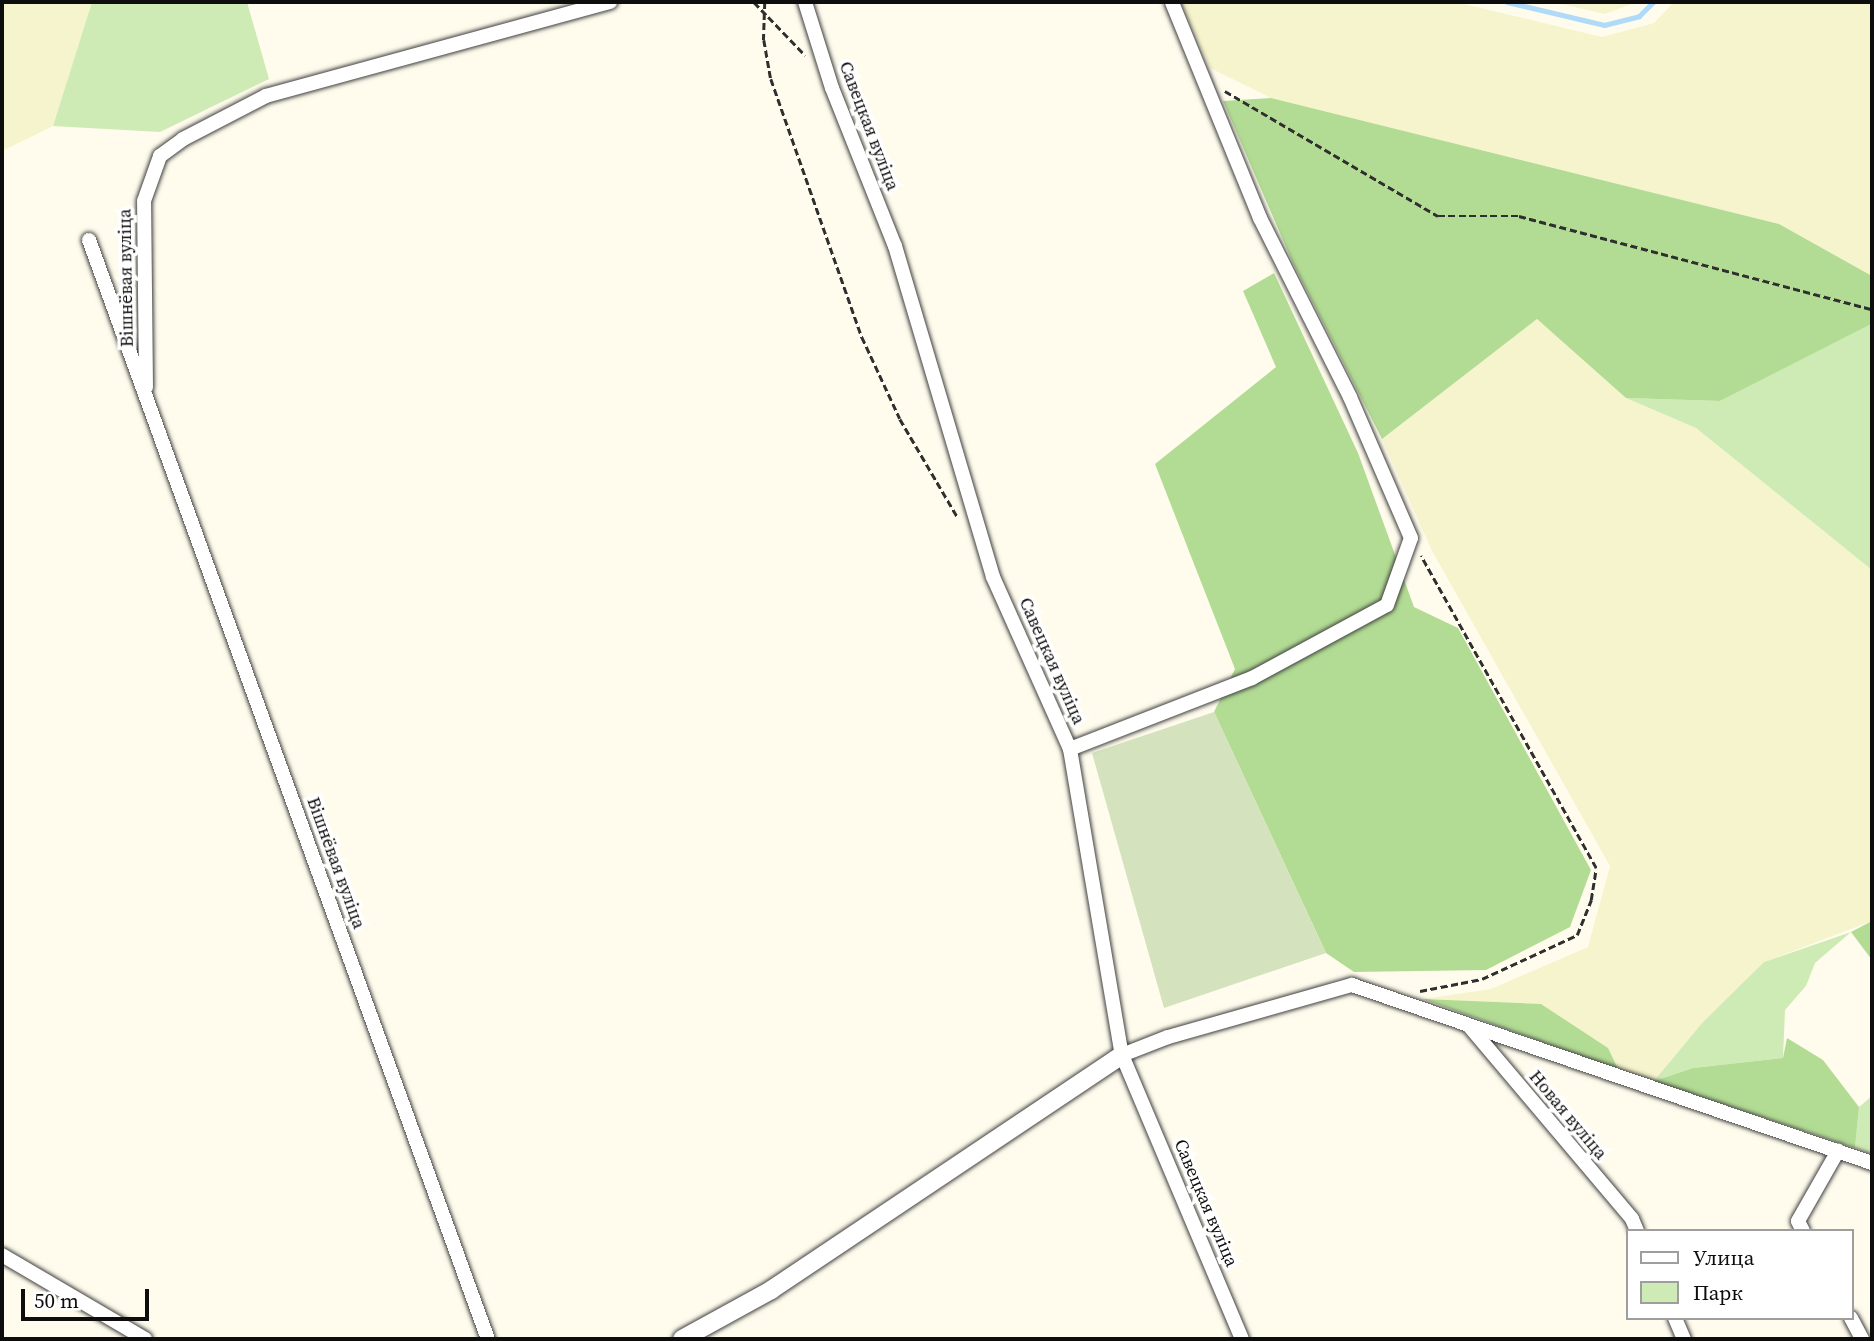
<!DOCTYPE html>
<html>
<head>
<meta charset="utf-8">
<style>
	body { margin:0 }
	#map { position:relative; width:1874px; height:1341px; overflow:hidden; background:#fffced; font-family:"Source Serif 4",serif }
	div>[style] { position:absolute }
	.farmland>* { inset:0; background:#f6f4cc }
	.green>* { inset:0; background:#cfebb5 }
	.forest>* { inset:0; background:#b2dc94 }
	.cemetery>* { inset:0; background:#d4e2bd }
	.stream>* { height:5px; margin:-2.5px; padding:0 2.5px; transform-origin:2.5px; border-radius:2.5px; background:#afdbf8 }
	.path>* { height:2.5px; margin-top:-1.25px; transform-origin:0; background:repeating-linear-gradient(90deg,#2f2f2f 0 7px,transparent 0 10.5px) }
	.roads { filter:drop-shadow(0 0 2px #404040) drop-shadow(0 0 2px #404040) }
	.minor>* { height:14px; margin:-7px; padding:0 7px; transform-origin:7px; border-radius:7px; background:#fff }
	.tertiary>* { height:18px; margin:-9px; padding:0 9px; transform-origin:9px; border-radius:9px; background:#fff }
	span { translate:-50% -50%; white-space:nowrap; text-align:center; line-height:1.15; -webkit-text-stroke:7px #fff; paint-order:stroke }
	.street-label { font-size:18px; color:#0d0d0d }
	.frame { position:absolute; inset:0; border:4px solid #0d0d0d; pointer-events:none }
	.legend { position:absolute; left:1626px; top:1229px; width:228px; height:91px; box-sizing:border-box; background:#fff; border:2px solid #9e9e9e; margin:0; padding:9px 12px; list-style:none; font-size:21px; color:#0d0d0d }
	.legend li { display:flex; align-items:center; gap:14px; height:35px }
	.legend b { width:35px; border:2px solid #9e9e9e }
	.scale { position:absolute; left:21px; top:1289px; width:128px; height:32px; box-sizing:border-box; border:4px solid #0d0d0d; border-top:0; padding-left:9px; font-size:21px; line-height:24px; white-space:nowrap; color:#0d0d0d; -webkit-text-stroke:5px #fff; paint-order:stroke }
</style>
</head>
<body>
<div id="map">
	<div class="farmland">
		<div style="clip-path:polygon(2px 2px,92px 2px,53px 126px,2px 151px)"></div>
		<div style="clip-path:polygon(1181px 2px,1456px 2px,1602px 37px,1654px 23px,1674px 2px,1872px 2px,1872px 276px,1779px 224px,1271px 98px,1210px 68px)"></div>
		<div style="clip-path:polygon(1553px 2px,1637px 2px,1605px 14px)"></div>
		<div style="clip-path:polygon(1537px 319px,1626px 398px,1696px 428px,1872px 570px,1872px 921px,1764px 962px,1702px 1023px,1654px 1081px,1618px 1069px,1541px 1004px,1423px 999px,1491px 989px,1588px 947px,1610px 866px,1432px 551px,1382px 439px)"></div>
	</div>
	<div class="green">
		<div style="clip-path:polygon(92px 2px,247px 2px,269px 79px,160px 132px,53px 126px)"></div>
		<div style="clip-path:polygon(1872px 315px,1872px 570px,1696px 428px,1626px 398px,1720px 401px,1870px 324px)"></div>
		<div style="clip-path:polygon(1851px 932px,1815px 963px,1806px 986px,1785px 1010px,1783px 1058px,1693px 1068px,1654px 1081px,1702px 1023px,1764px 962px)"></div>
		<div style="clip-path:polygon(1872px 1096px,1872px 1154px,1855px 1148px,1859px 1107px)"></div>
	</div>
	<div class="forest">
		<div style="clip-path:polygon(1271px 98px,1779px 224px,1872px 276px,1871px 324px,1720px 401px,1626px 398px,1537px 319px,1382px 439px,1293px 263px,1223px 101px)"></div>
		<div style="clip-path:polygon(1274px 273px,1358px 453px,1414px 607px,1458px 628px,1591px 870px,1570px 927px,1486px 970px,1354px 972px,1326px 953px,1214px 712px,1235px 669px,1155px 464px,1276px 367px,1243px 291px)"></div>
		<div style="clip-path:polygon(1872px 921px,1872px 960px,1851px 932px)"></div>
		<div style="clip-path:polygon(1423px 999px,1541px 1004px,1608px 1048px,1618px 1069px)"></div>
		<div style="clip-path:polygon(1787px 1038px,1823px 1060px,1859px 1107px,1855px 1148px,1654px 1081px,1693px 1068px,1783px 1058px)"></div>
	</div>
	<div class="cemetery">
		<div style="clip-path:polygon(1214px 712px,1326px 953px,1164px 1008px,1092px 753px)"></div>
	</div>
	<div class="stream">
		<div style="left:1507px;top:2px;width:100px;rotate:13.3deg"></div>
		<div style="left:1604px;top:25px;width:36px;rotate:-14deg"></div>
		<div style="left:1639px;top:16px;width:20px;rotate:-45deg"></div>
	</div>
	<div class="path">
		<div style="left:754px;top:2px;width:74px;rotate:46.1deg"></div>
		<div style="left:765px;top:2px;width:38px;rotate:92deg"></div>
		<div style="left:764px;top:40px;width:40px;rotate:80deg"></div>
		<div style="left:771px;top:79px;width:274px;rotate:70.6deg"></div>
		<div style="left:862px;top:337px;width:90px;rotate:65.1deg"></div>
		<div style="left:900px;top:419px;width:115px;rotate:59.6deg"></div>
		<div style="left:1225px;top:91px;width:247px;rotate:30.4deg"></div>
		<div style="left:1438px;top:216px;width:81px"></div>
		<div style="left:1519px;top:216px;width:365px;rotate:14.8deg"></div>
		<div style="left:1420px;top:991px;width:63px;rotate:-11deg"></div>
		<div style="left:1482px;top:979px;width:105px;rotate:-24.9deg"></div>
		<div style="left:1577px;top:935px;width:38px;rotate:-68deg"></div>
		<div style="left:1591px;top:900px;width:32px;rotate:-81deg"></div>
		<div style="left:1596px;top:868px;width:358px;rotate:-119.3deg"></div>
	</div>
	<div class="roads">
		<div class="minor">
			<div style="left:805px;top:2px;width:90px;rotate:72.6deg"></div>
			<div style="left:832px;top:88px;width:170px;rotate:68.3deg"></div>
			<div style="left:895px;top:246px;width:345px;rotate:73.5deg"></div>
			<div style="left:993px;top:577px;width:188px;rotate:65.9deg"></div>
			<div style="left:1070px;top:749px;width:310px;rotate:80.4deg"></div>
			<div style="left:1122px;top:1055px;width:308px;rotate:67.1deg"></div>
			<div style="left:89px;top:240px;width:1169px;rotate:70.05deg"></div>
			<div style="left:146px;top:387px;width:186px;rotate:-90.6deg"></div>
			<div style="left:144px;top:201px;width:48px;rotate:-70.4deg"></div>
			<div style="left:160px;top:156px;width:29px;rotate:-36deg"></div>
			<div style="left:183px;top:139px;width:93px;rotate:-27.4deg"></div>
			<div style="left:266px;top:96px;width:357px;rotate:-15.3deg"></div>
			<div style="left:1070px;top:749px;width:195px;rotate:-21.3deg"></div>
			<div style="left:1252px;top:678px;width:153px;rotate:-28.4deg"></div>
			<div style="left:1387px;top:605px;width:71px;rotate:-70.3deg"></div>
			<div style="left:1411px;top:538px;width:154px;rotate:-113.4deg"></div>
			<div style="left:1350px;top:397px;width:200px;rotate:-116.7deg"></div>
			<div style="left:1260px;top:218px;width:233px;rotate:-112.2deg"></div>
			<div style="left:1470px;top:1027px;width:251px;rotate:49.8deg"></div>
			<div style="left:1632px;top:1219px;width:13px;rotate:67deg"></div>
			<div style="left:1122px;top:1055px;width:49px;rotate:-21.4deg"></div>
			<div style="left:1168px;top:1037px;width:191px;rotate:-15.8deg"></div>
			<div style="left:1352px;top:985px;width:550px;rotate:18.9deg"></div>
			<div style="left:1803px;top:1231px;width:11px;rotate:-117deg"></div>
			<div style="left:1798px;top:1221px;width:81px;rotate:-60.3deg"></div>
			<div style="left:2px;top:1255px;width:166px;rotate:30.4deg"></div>
			<div style="left:1675px;top:1318px;width:23px;rotate:67deg"></div>
			<div style="left:1851px;top:1318px;width:24px;rotate:62deg"></div>
		</div>
		<div class="tertiary">
			<div style="left:682px;top:1339px;width:102px;rotate:-28.8deg"></div>
			<div style="left:771px;top:1290px;width:422px;rotate:-33.8deg"></div>
		</div>
	</div>
	<div class="street-label">
		<span style="left:869px;top:126px;rotate:69deg">Савецкая вуліца</span>
		<span style="left:126px;top:278px;rotate:-91deg">Вішнёвая вуліца</span>
		<span style="left:1052px;top:661px;rotate:66deg">Савецкая вуліца</span>
		<span style="left:336px;top:863px;rotate:70deg">Вішнёвая вуліца</span>
		<span style="left:1568px;top:1115px;rotate:50deg">Новая вуліца</span>
		<span style="left:1206px;top:1203px;rotate:67deg">Савецкая вуліца</span>
	</div>
	<div class="frame"></div>
	<ul class="legend">
	<li><b style="height:9px;background:#fff"></b>Улица</li>
	<li><b style="height:19px;background:#cfebb5"></b>Парк</li>
	</ul>
	<div class="scale">50 m</div>
</div>
</body>
</html>
